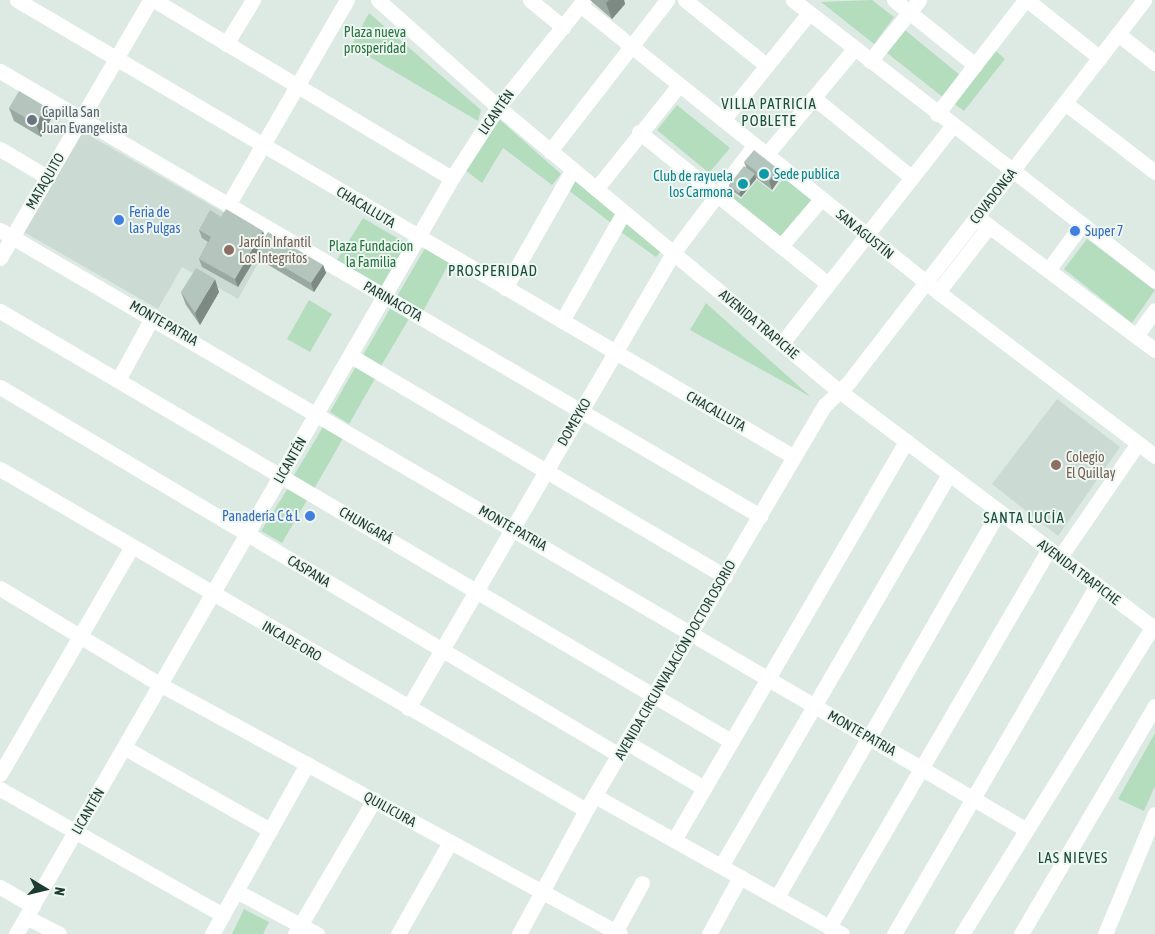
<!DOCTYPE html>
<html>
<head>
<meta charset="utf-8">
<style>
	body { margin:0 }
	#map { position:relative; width:1155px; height:934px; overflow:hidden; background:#ddeae4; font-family:"Asap Condensed",sans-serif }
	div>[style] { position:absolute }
	.built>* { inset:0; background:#cbdad2 }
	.green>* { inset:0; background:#b4ddbd }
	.minor>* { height:15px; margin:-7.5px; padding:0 7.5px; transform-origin:7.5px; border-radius:7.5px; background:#fff }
	.wall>* { inset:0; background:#9aa9a2 }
	.shaded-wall>* { inset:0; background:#7d8a84 }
	.building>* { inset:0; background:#b3c5bc }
	.dots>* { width:14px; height:14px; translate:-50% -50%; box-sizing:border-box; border:2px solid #eef7f2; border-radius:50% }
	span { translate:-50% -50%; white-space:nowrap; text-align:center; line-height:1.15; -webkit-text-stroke:4px #eef7f2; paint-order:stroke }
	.park-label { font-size:14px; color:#26733f }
	.worship-label { font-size:14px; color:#5b616d }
	.left { translate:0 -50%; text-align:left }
	.street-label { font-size:14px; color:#1e3b31 }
	.culture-label { font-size:14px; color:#0d838f }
	.right { translate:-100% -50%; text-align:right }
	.shop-label { font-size:14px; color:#366cbe }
	.education-label { font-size:14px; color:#785e54 }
	.neighbourhood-label { font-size:15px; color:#194d3d; letter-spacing:1px }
	.north { position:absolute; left:20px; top:864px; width:50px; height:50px; -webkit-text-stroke:4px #eef7f2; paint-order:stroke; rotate:99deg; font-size:14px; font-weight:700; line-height:20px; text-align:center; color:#1e3b31 }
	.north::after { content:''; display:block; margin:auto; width:18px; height:22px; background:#1e3b31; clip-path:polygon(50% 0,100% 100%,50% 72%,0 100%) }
</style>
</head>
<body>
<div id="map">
	<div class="built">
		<div style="clip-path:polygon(80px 130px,271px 240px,238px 299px,182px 267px,158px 309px,22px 231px)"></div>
		<div style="clip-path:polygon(1057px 399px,1120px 447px,1058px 536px,992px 484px)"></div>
	</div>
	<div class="green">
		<div style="clip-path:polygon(872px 0,894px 17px,874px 44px,821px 2px)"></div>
		<div style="clip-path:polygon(369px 13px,481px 110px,478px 121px,351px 46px)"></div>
		<div style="clip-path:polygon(905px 30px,961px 76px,944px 98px,887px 53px)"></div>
		<div style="clip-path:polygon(996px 51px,1005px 59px,964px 111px,953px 103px)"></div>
		<div style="clip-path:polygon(677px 105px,730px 148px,709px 173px,657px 130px)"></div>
		<div style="clip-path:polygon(498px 118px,561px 174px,552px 185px,503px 148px,482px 183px,465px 170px)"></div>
		<div style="clip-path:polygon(787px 174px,819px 199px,781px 245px,718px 195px,725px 187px,741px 199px,757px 180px,773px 192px)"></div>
		<div style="clip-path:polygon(573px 178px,617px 214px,611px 223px,567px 189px)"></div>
		<div style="clip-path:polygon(363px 218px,406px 243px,380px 290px,335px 263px)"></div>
		<div style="clip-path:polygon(625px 220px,662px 250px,656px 257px,618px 230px)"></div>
		<div style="clip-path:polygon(1087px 239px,1155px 290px,1132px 323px,1064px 269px)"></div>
		<div style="clip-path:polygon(428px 243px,452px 258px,422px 313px,396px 298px)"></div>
		<div style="clip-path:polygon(309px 300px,332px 314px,310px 352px,287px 339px)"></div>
		<div style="clip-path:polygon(706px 303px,811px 397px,690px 330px)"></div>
		<div style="clip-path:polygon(391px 307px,410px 317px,381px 366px,363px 355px)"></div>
		<div style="clip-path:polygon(356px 366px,376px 377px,349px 424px,330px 412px)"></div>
		<div style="clip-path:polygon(326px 422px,346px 433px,314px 489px,293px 477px)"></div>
		<div style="clip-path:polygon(290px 485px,310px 495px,282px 543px,261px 531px)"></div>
		<div style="clip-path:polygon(1155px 733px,1155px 786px,1144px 811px,1118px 799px)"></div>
		<div style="clip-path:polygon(244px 909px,269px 922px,263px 934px,232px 934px)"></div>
	</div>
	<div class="minor">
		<div style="left:17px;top:0;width:901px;rotate:30.46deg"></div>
		<div style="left:154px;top:0;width:347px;rotate:30.9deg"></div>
		<div style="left:378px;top:0;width:161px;rotate:41.7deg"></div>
		<div style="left:498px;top:107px;width:442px;rotate:39.8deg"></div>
		<div style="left:838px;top:390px;width:397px;rotate:37deg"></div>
		<div style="left:530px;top:0;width:43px;rotate:39.3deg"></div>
		<div style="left:685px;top:0;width:104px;rotate:38.7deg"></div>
		<div style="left:793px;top:0;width:458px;rotate:37.8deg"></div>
		<div style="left:894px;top:0;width:104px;rotate:38.7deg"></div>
		<div style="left:1027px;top:0;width:93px;rotate:38.5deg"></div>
		<div style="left:580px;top:5px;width:459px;rotate:38.7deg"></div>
		<div style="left:938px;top:292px;width:272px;rotate:37.1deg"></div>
		<div style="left:1118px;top:34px;width:47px;rotate:38.1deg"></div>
		<div style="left:226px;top:44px;width:52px;rotate:-58.5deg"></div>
		<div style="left:870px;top:61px;width:78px;rotate:-51.2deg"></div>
		<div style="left:0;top:71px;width:881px;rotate:30.35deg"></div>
		<div style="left:814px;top:98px;width:124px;rotate:39.1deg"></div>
		<div style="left:1065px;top:103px;width:113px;rotate:37.5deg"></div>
		<div style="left:937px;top:114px;width:144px;rotate:-52.3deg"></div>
		<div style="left:723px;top:120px;width:137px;rotate:-51.2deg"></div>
		<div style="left:639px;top:132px;width:241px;rotate:38.8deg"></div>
		<div style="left:0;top:149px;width:55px;rotate:30.8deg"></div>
		<div style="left:550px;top:151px;width:191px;rotate:-52.2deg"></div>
		<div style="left:766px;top:155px;width:138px;rotate:-50.3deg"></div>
		<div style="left:596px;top:189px;width:133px;rotate:-51.4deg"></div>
		<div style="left:228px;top:205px;width:237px;rotate:-59.9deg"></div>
		<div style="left:977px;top:217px;width:222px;rotate:36.8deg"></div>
		<div style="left:0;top:230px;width:1187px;rotate:30.3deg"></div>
		<div style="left:781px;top:246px;width:62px;rotate:-49.6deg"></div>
		<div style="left:0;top:258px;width:298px;rotate:-59.8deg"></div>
		<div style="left:1048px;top:270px;width:57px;rotate:-53.5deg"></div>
		<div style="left:505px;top:288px;width:137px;rotate:-60.3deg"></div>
		<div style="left:938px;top:292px;width:83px;rotate:-52.3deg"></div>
		<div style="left:0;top:311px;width:848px;rotate:30.47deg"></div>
		<div style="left:562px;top:321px;width:125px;rotate:-60.4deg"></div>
		<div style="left:1136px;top:336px;width:32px;rotate:-54deg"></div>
		<div style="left:782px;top:343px;width:276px;rotate:-51.9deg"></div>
		<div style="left:351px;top:356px;width:434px;rotate:30.5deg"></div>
		<div style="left:118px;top:380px;width:73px;rotate:-61.3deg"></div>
		<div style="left:0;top:387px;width:720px;rotate:30.73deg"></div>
		<div style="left:0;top:469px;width:678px;rotate:30.2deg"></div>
		<div style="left:1060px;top:557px;width:138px;rotate:-55.6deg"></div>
		<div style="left:0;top:588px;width:188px;rotate:31.1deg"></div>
		<div style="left:161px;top:685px;width:522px;rotate:28.48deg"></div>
		<div style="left:408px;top:708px;width:527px;rotate:-59.78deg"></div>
		<div style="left:673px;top:253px;width:134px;rotate:-52.9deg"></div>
		<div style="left:626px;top:742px;width:91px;rotate:30.5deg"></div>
		<div style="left:125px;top:748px;width:167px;rotate:29.5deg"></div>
		<div style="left:0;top:774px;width:263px;rotate:-59.9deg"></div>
		<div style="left:0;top:789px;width:256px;rotate:29.5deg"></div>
		<div style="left:595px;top:796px;width:283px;rotate:29.2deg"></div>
		<div style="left:674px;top:840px;width:462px;rotate:-59.8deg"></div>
		<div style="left:721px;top:866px;width:453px;rotate:-59.8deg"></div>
		<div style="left:0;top:887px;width:38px;rotate:30deg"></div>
		<div style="left:236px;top:891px;width:92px;rotate:28deg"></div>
		<div style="left:777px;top:897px;width:445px;rotate:-60.1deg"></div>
		<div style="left:26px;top:917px;width:37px;rotate:27deg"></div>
		<div style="left:829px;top:927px;width:437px;rotate:-59.8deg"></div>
		<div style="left:16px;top:934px;width:873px;rotate:-60.03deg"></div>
		<div style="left:452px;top:178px;width:85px;rotate:-57.1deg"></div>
		<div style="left:498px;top:107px;width:137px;rotate:-51.2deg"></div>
		<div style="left:212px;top:934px;width:195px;rotate:-60.8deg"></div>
		<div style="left:295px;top:934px;width:156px;rotate:-59.5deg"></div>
		<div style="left:398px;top:934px;width:106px;rotate:-60.5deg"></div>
		<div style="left:519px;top:934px;width:141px;rotate:-61.6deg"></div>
		<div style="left:586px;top:810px;width:470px;rotate:-59.5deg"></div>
		<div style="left:825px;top:405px;width:32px;rotate:-44deg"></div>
		<div style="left:848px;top:383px;width:484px;rotate:-52.3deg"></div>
		<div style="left:614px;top:934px;width:58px;rotate:-61.2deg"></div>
		<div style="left:709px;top:934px;width:65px;rotate:-61.5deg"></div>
		<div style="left:894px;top:934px;width:404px;rotate:-59.8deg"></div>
		<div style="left:962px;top:934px;width:361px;rotate:-58.2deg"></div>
		<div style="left:1021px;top:934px;width:264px;rotate:-59.6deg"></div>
		<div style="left:1105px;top:934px;width:130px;rotate:-67.4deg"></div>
	</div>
	<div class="wall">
		<div style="clip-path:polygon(590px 0,624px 0,625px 4px,612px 19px)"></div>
		<div style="clip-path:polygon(46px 107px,51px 119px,41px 137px,14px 121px,9px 108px)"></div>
		<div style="clip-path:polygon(744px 162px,778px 169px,781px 177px,772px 190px,755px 177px,756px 179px,741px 197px,730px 189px,729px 185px,746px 167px)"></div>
		<div style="clip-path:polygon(221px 217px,323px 265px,326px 273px,314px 292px,260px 260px,258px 254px,238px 287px,202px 267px,199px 259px,208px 242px,202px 238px,199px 230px)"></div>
		<div style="clip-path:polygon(181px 292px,219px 292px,200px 325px,186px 305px)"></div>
	</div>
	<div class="shaded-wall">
		<div style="clip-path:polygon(609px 0,624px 0,625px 4px,612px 19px,606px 3px)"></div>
		<div style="clip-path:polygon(46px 107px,51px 119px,41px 137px,36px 124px)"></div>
		<div style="clip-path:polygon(778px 169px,781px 177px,772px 190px,769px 181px)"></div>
		<div style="clip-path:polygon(755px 174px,756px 179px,741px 197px,739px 193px)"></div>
		<div style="clip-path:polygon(263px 231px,266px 240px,257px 251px,258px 254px,238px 287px,235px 279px)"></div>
		<div style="clip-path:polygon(323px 265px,326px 273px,314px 292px,311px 283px)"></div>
		<div style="clip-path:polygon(215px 279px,219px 292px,200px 325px,195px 313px)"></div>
	</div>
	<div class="building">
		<div style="clip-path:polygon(19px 91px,46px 107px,36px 124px,9px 108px)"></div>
		<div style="clip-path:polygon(754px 150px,778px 169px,769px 181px,744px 162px)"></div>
		<div style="clip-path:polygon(744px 166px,755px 174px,739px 193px,729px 185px)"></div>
		<div style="clip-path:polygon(226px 209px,263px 231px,235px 279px,199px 259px,211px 237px,199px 230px,210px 210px,221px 217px)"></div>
		<div style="clip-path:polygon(268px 232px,323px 265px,311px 283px,257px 251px)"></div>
		<div style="clip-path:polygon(196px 268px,215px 279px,195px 313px,181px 292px)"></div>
	</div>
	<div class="dots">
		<div style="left:32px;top:120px;background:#6b7280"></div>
		<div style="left:764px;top:174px;background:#0f9aa8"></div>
		<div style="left:743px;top:184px;background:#0f9aa8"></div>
		<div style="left:119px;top:220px;background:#3f7fe0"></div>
		<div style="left:1075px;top:231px;background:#3f7fe0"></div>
		<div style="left:229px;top:250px;background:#8d6e63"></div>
		<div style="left:1056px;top:465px;background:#8d6e63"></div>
		<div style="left:310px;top:516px;background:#3f7fe0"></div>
	</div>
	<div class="park-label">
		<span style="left:375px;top:40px">Plaza nueva<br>prosperidad</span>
		<span style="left:371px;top:254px">Plaza Fundacion<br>la Familia</span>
	</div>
	<div class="worship-label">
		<span class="left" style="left:42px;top:120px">Capilla San<br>Juan Evangelista</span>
	</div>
	<div class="street-label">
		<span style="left:496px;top:112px;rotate:-55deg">LICANTÉN</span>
		<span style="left:45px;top:181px;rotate:-60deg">MATAQUITO</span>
		<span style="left:993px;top:196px;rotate:-52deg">COVADONGA</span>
		<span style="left:366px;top:207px;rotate:31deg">CHACALLUTA</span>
		<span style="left:865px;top:234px;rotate:39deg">SAN AGUSTÍN</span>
		<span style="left:393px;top:301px;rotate:30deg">PARINACOTA</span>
		<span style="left:164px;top:323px;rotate:30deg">MONTE PATRIA</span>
		<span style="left:759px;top:324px;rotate:40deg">AVENIDA TRAPICHE</span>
		<span style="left:716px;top:411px;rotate:30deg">CHACALLUTA</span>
		<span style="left:574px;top:422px;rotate:-60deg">DOMEYKO</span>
		<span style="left:290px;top:460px;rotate:-60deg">LICANTÉN</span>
		<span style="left:366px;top:525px;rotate:30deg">CHUNGARÁ</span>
		<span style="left:513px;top:528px;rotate:30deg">MONTE PATRIA</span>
		<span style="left:309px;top:571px;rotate:31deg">CASPANA</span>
		<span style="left:1079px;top:572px;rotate:37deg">AVENIDA TRAPICHE</span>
		<span style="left:292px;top:641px;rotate:30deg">INCA DE ORO</span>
		<span style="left:675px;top:660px;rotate:-60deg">AVENIDA CIRCUNVALACIÓN DOCTOR OSORIO</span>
		<span style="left:862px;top:733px;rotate:30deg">MONTE PATRIA</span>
		<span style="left:390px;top:809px;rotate:29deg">QUILICURA</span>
		<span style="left:88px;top:811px;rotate:-60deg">LICANTÉN</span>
	</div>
	<div class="culture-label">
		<span class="left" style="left:774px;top:174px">Sede publica</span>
		<span class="right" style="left:733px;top:184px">Club de rayuela<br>los Carmona</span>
	</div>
	<div class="shop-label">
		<span class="left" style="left:129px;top:220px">Feria de<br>las Pulgas</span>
		<span class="left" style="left:1085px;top:231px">Super 7</span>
		<span class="right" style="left:300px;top:516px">Panadería C &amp; L</span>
	</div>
	<div class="education-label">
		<span class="left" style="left:239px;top:250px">Jardín Infantil<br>Los Integritos</span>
		<span class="left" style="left:1066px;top:465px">Colegio<br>El Quillay</span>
	</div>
	<div class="neighbourhood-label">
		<span style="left:769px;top:112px">VILLA PATRICIA<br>POBLETE</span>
		<span style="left:493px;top:271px">PROSPERIDAD</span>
		<span style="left:1024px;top:518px">SANTA LUCÍA</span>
		<span style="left:1073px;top:858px">LAS NIEVES</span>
	</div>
	<div class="north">N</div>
</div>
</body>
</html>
